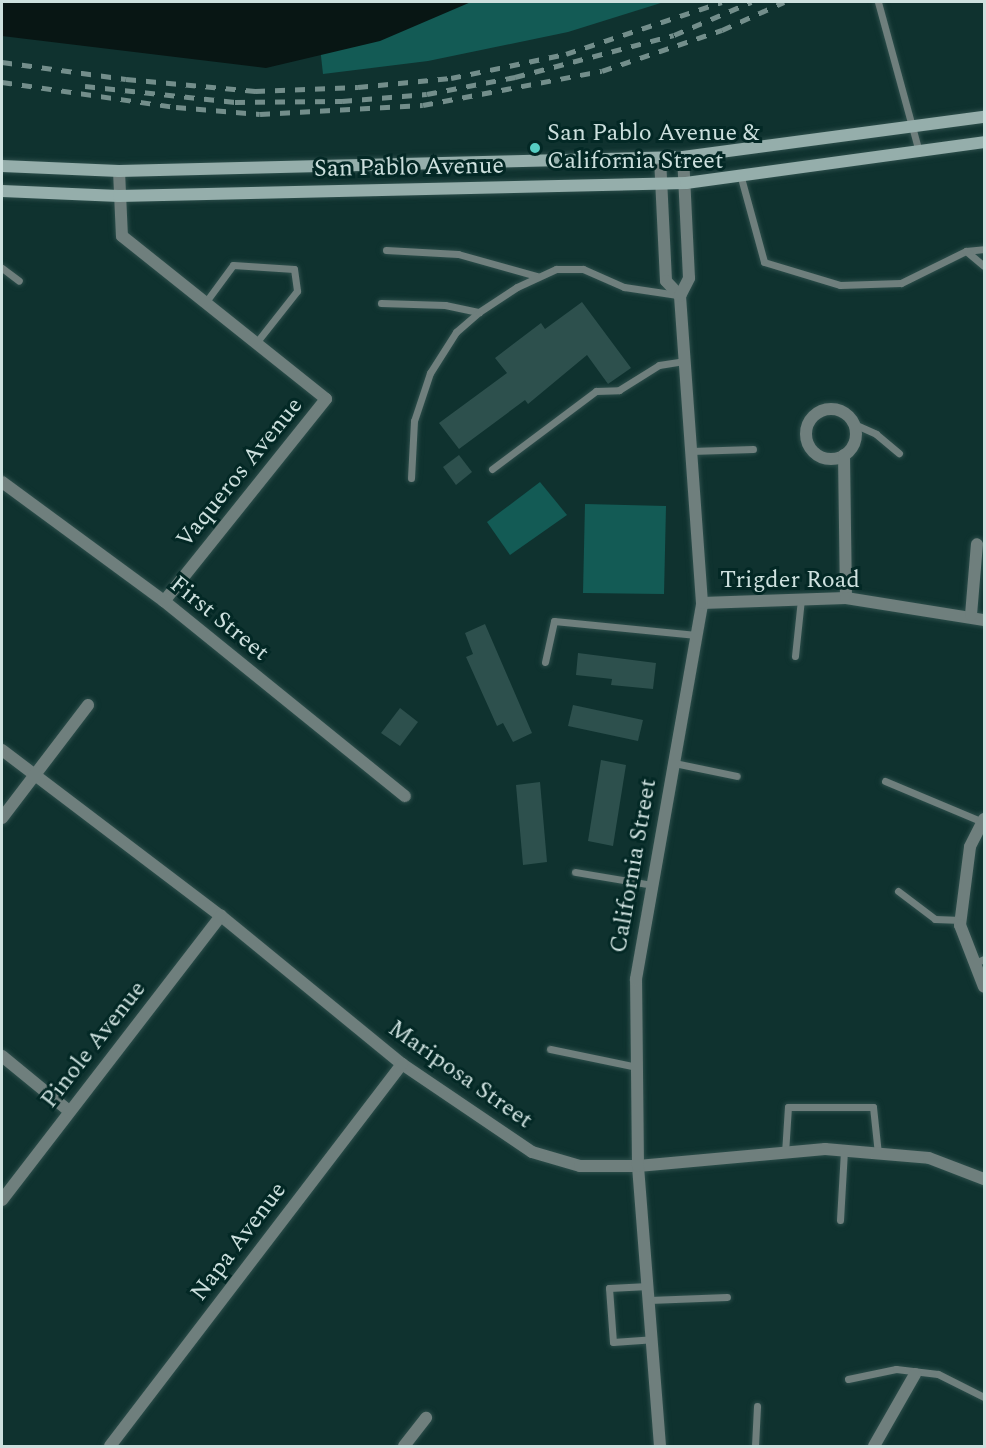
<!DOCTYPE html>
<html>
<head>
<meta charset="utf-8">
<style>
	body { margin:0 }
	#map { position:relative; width:986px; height:1448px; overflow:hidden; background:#0f322f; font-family:Spectral,serif }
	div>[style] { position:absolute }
	.green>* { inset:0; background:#135b55 }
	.water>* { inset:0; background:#081614 }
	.building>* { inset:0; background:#2d504d }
	.roads { filter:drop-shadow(0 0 2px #2d4e4b) drop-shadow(0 0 2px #2d4e4b) }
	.lane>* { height:7px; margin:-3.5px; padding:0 3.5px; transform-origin:3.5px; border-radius:3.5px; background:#6f7f7d }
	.street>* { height:12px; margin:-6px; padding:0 6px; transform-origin:6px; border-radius:6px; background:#6f7f7d }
	.street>.ring { margin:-6px; padding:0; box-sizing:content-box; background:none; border:12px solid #6f7f7d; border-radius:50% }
	.secondary>* { height:12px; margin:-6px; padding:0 6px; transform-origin:6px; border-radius:6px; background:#95aeab }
	.rail>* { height:4.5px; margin-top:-2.25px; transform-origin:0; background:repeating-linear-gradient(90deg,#738e8b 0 10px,transparent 0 20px) }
	.dots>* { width:16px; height:16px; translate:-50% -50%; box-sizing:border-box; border:3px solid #032825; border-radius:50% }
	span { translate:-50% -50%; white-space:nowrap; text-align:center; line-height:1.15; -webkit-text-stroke:6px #032825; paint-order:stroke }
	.poi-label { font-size:24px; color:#cde0de }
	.left { translate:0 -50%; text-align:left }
	.street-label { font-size:24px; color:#cde0de }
	.frame { position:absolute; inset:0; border:3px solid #cde0de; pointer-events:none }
</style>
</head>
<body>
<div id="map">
	<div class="green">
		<div style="clip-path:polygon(315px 2px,664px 2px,568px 32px,428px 61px,323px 74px)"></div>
		<div style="clip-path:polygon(540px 482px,567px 515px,510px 555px,487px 522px)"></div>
		<div style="clip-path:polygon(585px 504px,666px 506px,664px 594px,583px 593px)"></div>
	</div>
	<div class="water">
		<div style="clip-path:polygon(2px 2px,471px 2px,380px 41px,266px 68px,2px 36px)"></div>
	</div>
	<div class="building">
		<div style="clip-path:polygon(582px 302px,631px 368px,608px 384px,587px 355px,528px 404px,525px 400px,459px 449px,439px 423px,507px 373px,495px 358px,541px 323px,545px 329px)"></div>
		<div style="clip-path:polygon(459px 455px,472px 472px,456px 485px,443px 467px)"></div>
		<div style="clip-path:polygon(485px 624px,532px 733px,513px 742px,503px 723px,497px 726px,466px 657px,473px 654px,465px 633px)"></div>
		<div style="clip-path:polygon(578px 653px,656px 663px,653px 689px,611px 685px,612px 679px,576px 675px)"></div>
		<div style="clip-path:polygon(573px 705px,643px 720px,638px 741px,568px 726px)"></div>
		<div style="clip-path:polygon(400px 708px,418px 722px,400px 746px,381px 733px)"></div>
		<div style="clip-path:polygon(601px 760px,626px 765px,613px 846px,588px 841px)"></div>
		<div style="clip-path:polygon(540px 782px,547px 862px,523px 865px,516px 785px)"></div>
	</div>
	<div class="roads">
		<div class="lane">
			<div style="left:878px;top:2px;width:156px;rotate:74.7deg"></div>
			<div style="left:740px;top:174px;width:91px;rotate:74.7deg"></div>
			<div style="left:764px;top:262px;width:79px;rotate:16.8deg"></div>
			<div style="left:840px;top:285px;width:61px;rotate:-1.9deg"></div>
			<div style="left:901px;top:283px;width:72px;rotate:-26.2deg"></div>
			<div style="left:966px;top:251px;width:18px;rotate:-6deg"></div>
			<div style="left:386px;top:250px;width:72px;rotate:3.2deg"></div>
			<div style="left:458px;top:254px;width:82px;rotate:15.6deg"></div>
			<div style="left:966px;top:251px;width:23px;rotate:40deg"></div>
			<div style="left:2px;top:268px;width:21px;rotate:37deg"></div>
			<div style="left:205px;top:303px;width:47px;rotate:-53.6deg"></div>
			<div style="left:233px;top:265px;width:61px;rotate:3.8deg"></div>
			<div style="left:294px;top:269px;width:22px;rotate:82deg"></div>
			<div style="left:297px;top:291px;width:66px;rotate:128.3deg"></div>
			<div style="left:381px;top:303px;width:64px;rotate:1.8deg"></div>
			<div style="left:445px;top:305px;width:35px;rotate:12deg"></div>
			<div style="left:854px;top:424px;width:24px;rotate:24deg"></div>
			<div style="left:876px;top:434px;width:30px;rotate:40deg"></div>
			<div style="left:691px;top:451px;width:62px;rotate:-1.8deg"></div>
			<div style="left:492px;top:469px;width:130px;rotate:-36.9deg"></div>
			<div style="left:596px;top:391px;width:23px;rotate:-2deg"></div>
			<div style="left:619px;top:390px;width:47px;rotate:-32deg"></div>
			<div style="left:659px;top:365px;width:25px;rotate:-9deg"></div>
			<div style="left:411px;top:478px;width:57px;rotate:-87deg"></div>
			<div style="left:414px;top:421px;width:51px;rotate:-71.6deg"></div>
			<div style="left:430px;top:373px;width:49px;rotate:-57.6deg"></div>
			<div style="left:456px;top:332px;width:30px;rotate:-41deg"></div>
			<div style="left:479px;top:312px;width:45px;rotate:-33.3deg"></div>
			<div style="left:517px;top:287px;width:43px;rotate:-24.8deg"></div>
			<div style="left:556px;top:269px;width:27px"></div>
			<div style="left:583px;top:269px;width:45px;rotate:23.7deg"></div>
			<div style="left:624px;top:287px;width:54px;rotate:8.6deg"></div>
			<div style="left:795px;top:656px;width:57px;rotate:-84deg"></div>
			<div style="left:545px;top:662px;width:42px;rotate:-77.6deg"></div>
			<div style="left:554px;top:621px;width:143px;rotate:5.6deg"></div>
			<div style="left:674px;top:763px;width:64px;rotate:11.7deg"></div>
			<div style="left:885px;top:781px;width:106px;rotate:22.7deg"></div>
			<div style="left:575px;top:872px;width:79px;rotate:9.5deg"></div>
			<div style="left:898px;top:891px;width:46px;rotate:37.1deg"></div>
			<div style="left:935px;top:919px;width:26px;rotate:2deg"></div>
			<div style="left:975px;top:963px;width:10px;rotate:-24deg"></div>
			<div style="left:550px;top:1049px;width:89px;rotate:11.7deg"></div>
			<div style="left:785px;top:1153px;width:46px;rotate:-86.3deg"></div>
			<div style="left:788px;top:1107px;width:85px"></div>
			<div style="left:873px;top:1107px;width:47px;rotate:83.9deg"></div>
			<div style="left:840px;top:1220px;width:69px;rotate:-86.7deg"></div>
			<div style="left:648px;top:1286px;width:39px;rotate:177deg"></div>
			<div style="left:609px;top:1288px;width:54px;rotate:85.8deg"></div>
			<div style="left:613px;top:1342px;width:39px;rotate:-4deg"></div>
			<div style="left:649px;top:1300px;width:78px;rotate:-2.2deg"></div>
			<div style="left:848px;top:1379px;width:49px;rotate:-11.8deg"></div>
			<div style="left:896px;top:1369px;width:42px;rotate:6.8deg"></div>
			<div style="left:938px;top:1374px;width:51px;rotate:26.6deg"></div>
			<div style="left:755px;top:1446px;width:40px;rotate:-87.1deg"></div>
		</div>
		<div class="street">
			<div style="left:660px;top:158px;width:123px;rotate:87.2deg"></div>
			<div style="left:666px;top:281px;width:21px;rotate:47deg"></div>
			<div style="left:119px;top:171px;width:65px;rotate:87.4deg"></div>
			<div style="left:122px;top:236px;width:261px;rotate:38.6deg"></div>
			<div style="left:326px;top:399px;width:259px;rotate:128.7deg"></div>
			<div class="ring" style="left:806px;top:409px;width:38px;height:38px"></div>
			<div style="left:844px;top:455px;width:143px;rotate:89.2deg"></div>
			<div style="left:2px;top:482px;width:201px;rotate:36.3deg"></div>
			<div style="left:164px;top:601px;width:310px;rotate:39deg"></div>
			<div style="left:702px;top:603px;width:144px;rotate:-2deg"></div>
			<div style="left:846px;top:598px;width:140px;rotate:9.1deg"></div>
			<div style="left:971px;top:615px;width:71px;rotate:-85.2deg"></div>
			<div style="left:2px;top:750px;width:275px;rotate:37.2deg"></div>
			<div style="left:221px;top:916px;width:234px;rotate:39.3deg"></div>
			<div style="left:402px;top:1064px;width:157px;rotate:34.1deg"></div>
			<div style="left:532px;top:1152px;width:50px;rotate:16.3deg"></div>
			<div style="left:580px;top:1166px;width:58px"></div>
			<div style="left:638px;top:1166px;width:188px;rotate:-5.2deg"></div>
			<div style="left:825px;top:1149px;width:104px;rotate:4.9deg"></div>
			<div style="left:929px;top:1158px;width:59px;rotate:20.9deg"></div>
			<div style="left:2px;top:818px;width:142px;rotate:-52.7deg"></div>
			<div style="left:984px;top:819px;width:31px;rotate:117deg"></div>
			<div style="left:970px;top:847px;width:79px;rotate:97.3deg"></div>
			<div style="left:960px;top:925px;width:66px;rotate:68.8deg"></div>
			<div style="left:2px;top:1056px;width:87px;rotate:39.4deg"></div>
			<div style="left:2px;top:1200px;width:359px;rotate:-52.4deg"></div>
			<div style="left:110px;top:1446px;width:481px;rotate:-52.6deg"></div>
			<div style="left:404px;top:1446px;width:36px;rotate:-52deg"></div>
			<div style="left:660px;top:1446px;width:281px;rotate:-94.5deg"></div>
			<div style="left:638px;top:1166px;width:187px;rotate:-90.6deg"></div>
			<div style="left:636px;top:979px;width:382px;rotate:-80deg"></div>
			<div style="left:702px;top:603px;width:308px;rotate:-94.1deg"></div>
			<div style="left:680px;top:296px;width:20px;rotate:-63deg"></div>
			<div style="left:689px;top:278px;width:121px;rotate:-92.8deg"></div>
			<div style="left:874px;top:1446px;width:83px;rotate:-60.3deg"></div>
		</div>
		<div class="secondary">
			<div style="left:2px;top:166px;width:117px;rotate:2.4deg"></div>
			<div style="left:119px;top:171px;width:564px;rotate:-1.42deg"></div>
			<div style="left:683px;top:157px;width:304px;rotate:-7.6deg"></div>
			<div style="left:2px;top:191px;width:117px;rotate:2.4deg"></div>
			<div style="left:119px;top:196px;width:567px;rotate:-1.31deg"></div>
			<div style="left:686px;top:183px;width:301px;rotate:-7.8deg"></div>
		</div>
	</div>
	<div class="rail">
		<div style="left:2px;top:62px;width:125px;rotate:7.8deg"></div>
		<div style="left:126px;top:79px;width:130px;rotate:5.3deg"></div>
		<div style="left:255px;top:91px;width:103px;rotate:-2.2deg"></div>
		<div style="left:358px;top:87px;width:93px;rotate:-5.5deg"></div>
		<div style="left:451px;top:78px;width:117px;rotate:-11.8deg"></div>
		<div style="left:566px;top:54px;width:164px;rotate:-18.4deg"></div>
		<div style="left:2px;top:82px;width:176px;rotate:8.2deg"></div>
		<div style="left:176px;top:107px;width:84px;rotate:4.8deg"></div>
		<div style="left:260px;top:114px;width:163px;rotate:-3.2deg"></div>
		<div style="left:423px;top:105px;width:182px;rotate:-10.8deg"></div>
		<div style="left:602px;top:71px;width:127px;rotate:-18.9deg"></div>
		<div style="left:722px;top:30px;width:68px;rotate:-24.3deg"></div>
		<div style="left:85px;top:86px;width:151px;rotate:6.1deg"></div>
		<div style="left:235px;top:102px;width:107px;rotate:-0.5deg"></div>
		<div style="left:342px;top:101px;width:85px;rotate:-4.7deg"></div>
		<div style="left:427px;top:94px;width:90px;rotate:-10.9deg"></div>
		<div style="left:515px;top:77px;width:164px;rotate:-14.8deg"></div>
		<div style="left:674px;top:35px;width:84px;rotate:-23.2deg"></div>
	</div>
	<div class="dots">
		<div style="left:535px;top:148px;background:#56cec3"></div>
	</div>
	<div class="poi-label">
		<span class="left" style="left:547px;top:148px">San Pablo Avenue &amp;<br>California Street</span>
	</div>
	<div class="street-label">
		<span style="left:409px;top:168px;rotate:-1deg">San Pablo Avenue</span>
		<span style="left:240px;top:473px;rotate:-51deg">Vaqueros Avenue</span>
		<span style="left:790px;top:581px">Trigder Road</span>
		<span style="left:219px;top:619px;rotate:39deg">First Street</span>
		<span style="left:634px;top:866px;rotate:-80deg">California Street</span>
		<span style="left:94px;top:1045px;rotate:-52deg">Pinole Avenue</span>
		<span style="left:460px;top:1075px;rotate:35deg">Mariposa Street</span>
		<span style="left:239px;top:1242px;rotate:-53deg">Napa Avenue</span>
	</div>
	<div class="frame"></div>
</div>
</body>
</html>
